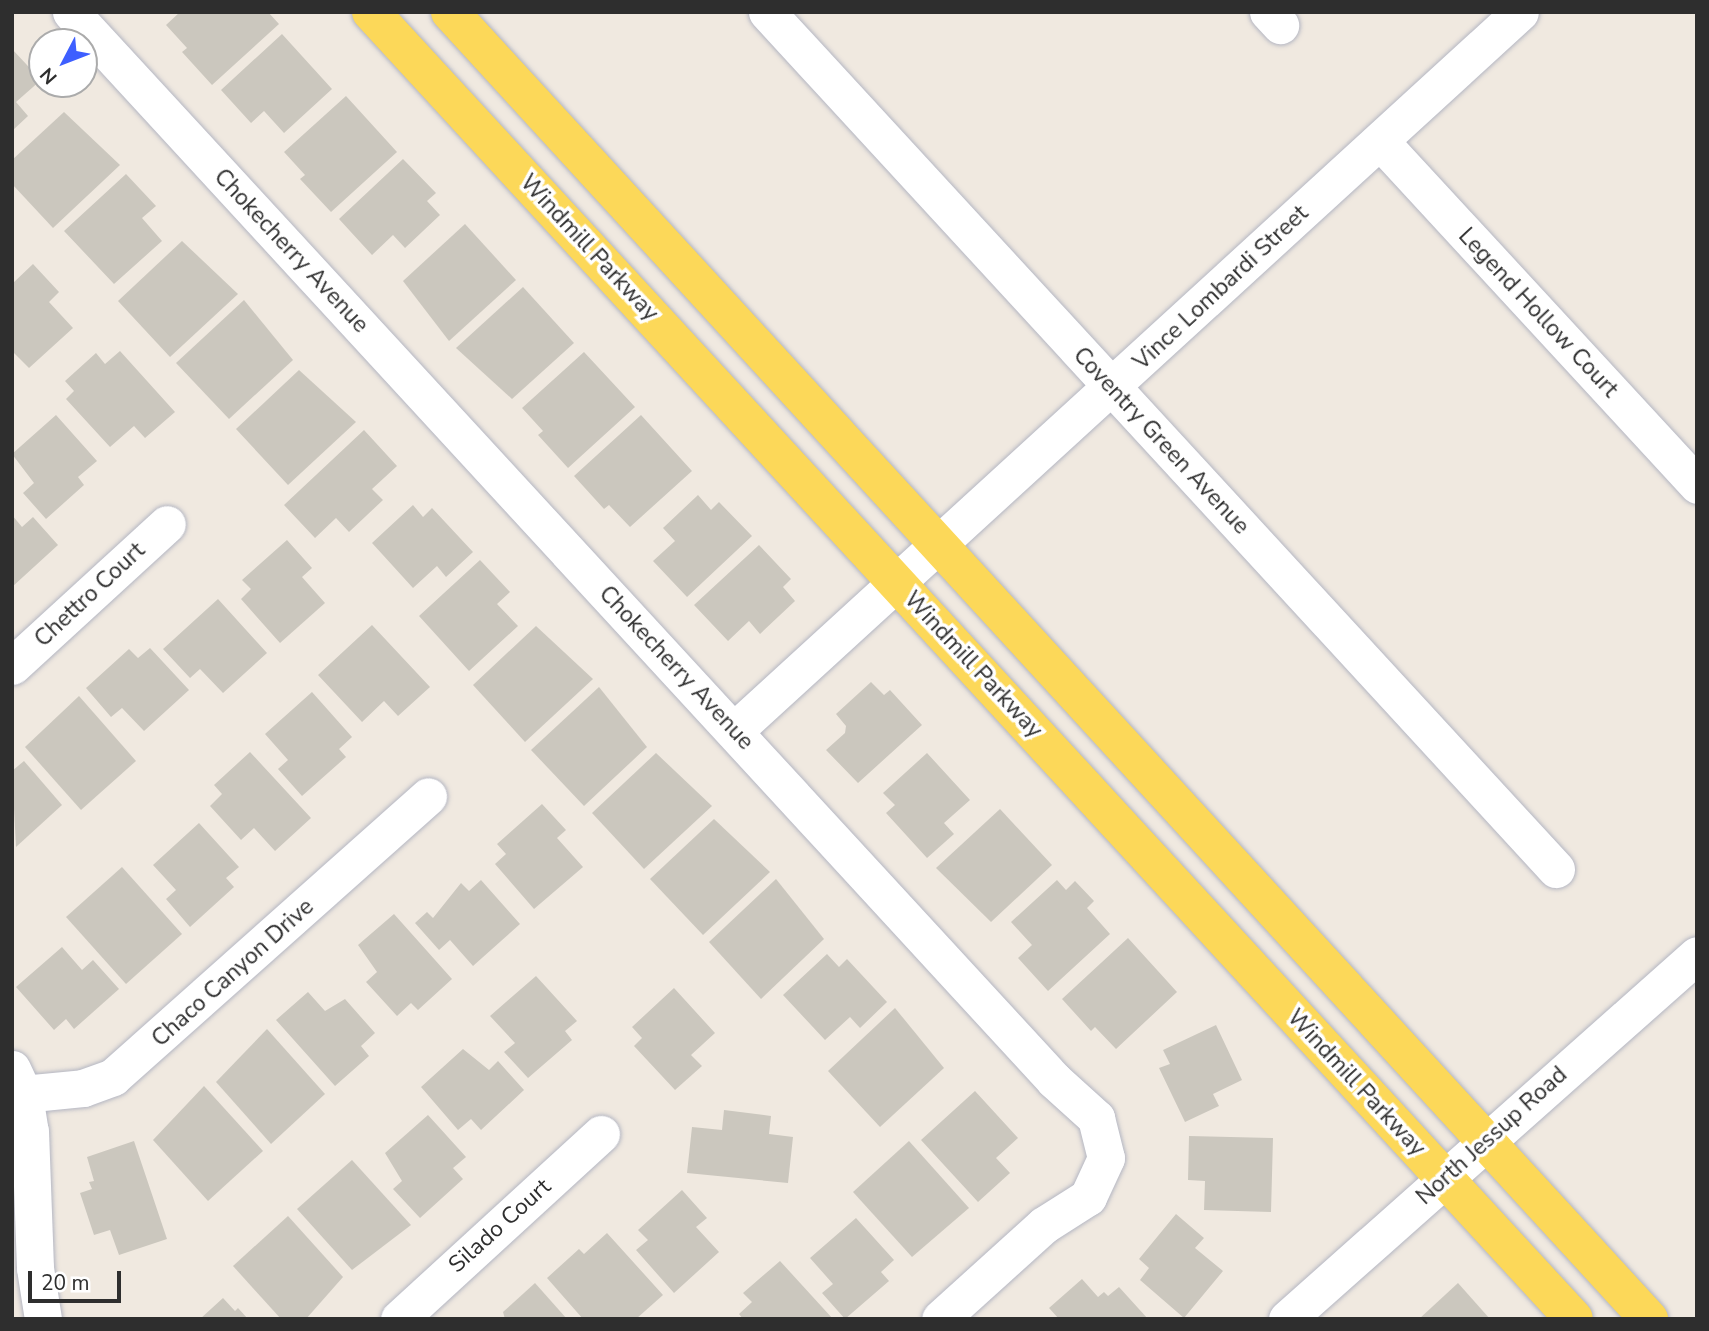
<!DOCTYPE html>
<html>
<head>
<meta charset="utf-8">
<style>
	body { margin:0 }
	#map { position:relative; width:1709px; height:1331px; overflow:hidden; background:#f0e9e0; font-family:"Nunito Sans",sans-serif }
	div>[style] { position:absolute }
	.building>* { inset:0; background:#cbc7be }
	.roads { filter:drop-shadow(0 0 2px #b4b6c2) drop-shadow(0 0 2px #b4b6c2) }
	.minor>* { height:37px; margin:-18.5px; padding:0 18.5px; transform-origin:18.5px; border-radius:18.5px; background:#fff }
	.major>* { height:38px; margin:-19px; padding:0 19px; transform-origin:19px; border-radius:19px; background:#fcd859 }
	span { translate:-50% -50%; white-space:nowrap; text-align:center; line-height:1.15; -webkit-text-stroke:7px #fff; paint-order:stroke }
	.street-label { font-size:23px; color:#2e2e2e }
	.frame { position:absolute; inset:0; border:14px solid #2e2e2e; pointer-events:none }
	.north { position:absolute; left:28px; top:28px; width:70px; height:70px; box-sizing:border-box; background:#fff; border:2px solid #ababab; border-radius:50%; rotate:228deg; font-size:19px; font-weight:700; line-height:28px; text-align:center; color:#2e2e2e }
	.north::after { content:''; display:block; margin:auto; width:24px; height:32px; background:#3e5fff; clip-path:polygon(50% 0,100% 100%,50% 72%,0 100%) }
	.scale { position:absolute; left:28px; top:1271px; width:93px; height:32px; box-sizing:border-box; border:4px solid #2e2e2e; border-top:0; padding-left:9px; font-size:21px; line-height:24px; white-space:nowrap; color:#2e2e2e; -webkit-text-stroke:5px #fff; paint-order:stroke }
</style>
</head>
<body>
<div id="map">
	<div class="building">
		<div style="clip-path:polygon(180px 12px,268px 12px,279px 24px,212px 85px,182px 52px,187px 48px,166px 25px)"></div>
		<div style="clip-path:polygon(282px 34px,332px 89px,284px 133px,264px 111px,251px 123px,221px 90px)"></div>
		<div style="clip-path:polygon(12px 49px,41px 80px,16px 102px,28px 116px,12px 131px)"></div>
		<div style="clip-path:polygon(346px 96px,397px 152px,331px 212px,300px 179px,305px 175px,284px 152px)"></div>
		<div style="clip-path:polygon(64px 112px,120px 165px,53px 228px,12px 184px,12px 160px)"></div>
		<div style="clip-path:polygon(403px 159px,436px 193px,427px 201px,440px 215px,405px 248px,393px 235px,372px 255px,339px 219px)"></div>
		<div style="clip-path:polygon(126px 174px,156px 206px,142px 218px,162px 241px,114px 284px,64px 231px)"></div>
		<div style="clip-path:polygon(465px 224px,516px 280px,449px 341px,403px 281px)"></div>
		<div style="clip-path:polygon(182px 241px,238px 294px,170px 357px,118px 301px)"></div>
		<div style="clip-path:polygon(33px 264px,59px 292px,49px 302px,73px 328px,29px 368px,12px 351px,12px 284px)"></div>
		<div style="clip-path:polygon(523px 287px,574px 343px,512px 399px,456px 348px)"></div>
		<div style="clip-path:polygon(244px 300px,293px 360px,229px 419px,176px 363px)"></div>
		<div style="clip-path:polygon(120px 351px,175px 412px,145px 438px,134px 426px,110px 447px,66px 399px,74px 391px,65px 381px,96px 353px,105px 364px)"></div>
		<div style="clip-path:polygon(584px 352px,635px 407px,568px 468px,538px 435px,543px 431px,522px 408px)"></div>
		<div style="clip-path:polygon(299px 370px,356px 422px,288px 485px,236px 429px)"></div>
		<div style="clip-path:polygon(56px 415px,97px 461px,78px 477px,84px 485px,46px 519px,23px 493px,34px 483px,12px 454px)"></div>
		<div style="clip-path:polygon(641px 415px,692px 471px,630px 527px,609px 505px,604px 509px,574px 476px)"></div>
		<div style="clip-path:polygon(364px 430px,397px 466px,372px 489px,383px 500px,349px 532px,336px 518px,315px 538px,284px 505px)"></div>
		<div style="clip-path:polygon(698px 495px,711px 510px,719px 502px,752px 536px,687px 597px,653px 561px,675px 541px,663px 528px)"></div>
		<div style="clip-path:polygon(413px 505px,423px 517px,432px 508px,473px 552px,446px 577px,437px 566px,413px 588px,372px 543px)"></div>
		<div style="clip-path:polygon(12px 515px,22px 527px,33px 517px,58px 545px,12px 587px)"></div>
		<div style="clip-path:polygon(287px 540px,312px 568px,302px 577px,325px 603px,280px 643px,241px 599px,251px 589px,242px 580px)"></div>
		<div style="clip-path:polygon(759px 545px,791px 579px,783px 587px,795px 601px,760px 634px,749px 621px,728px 641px,694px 605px)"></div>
		<div style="clip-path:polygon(480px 560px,510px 592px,497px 604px,518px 626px,469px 671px,419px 616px)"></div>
		<div style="clip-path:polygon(218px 599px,267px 653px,223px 693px,200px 669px,190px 678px,163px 649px)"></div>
		<div style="clip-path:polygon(372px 625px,430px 687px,398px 716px,384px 701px,362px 722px,318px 675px)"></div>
		<div style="clip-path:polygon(536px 626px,593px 679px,525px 742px,473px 685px)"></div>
		<div style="clip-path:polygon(150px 648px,189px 690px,144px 731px,122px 708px,111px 717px,86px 688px,129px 649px,138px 658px)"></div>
		<div style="clip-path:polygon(871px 682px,884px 695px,890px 690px,922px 725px,858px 783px,826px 750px,845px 733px,846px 726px,836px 714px)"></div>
		<div style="clip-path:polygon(599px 687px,647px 747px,584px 806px,531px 750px)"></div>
		<div style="clip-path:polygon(312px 692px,352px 737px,339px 749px,346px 757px,302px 796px,278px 769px,288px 760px,265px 734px)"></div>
		<div style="clip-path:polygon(79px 696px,136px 761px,81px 810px,25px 747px)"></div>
		<div style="clip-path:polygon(250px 752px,311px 818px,275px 851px,254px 828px,241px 840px,210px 806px,222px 794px,214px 785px)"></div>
		<div style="clip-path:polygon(656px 753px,712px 806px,644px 869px,592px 813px)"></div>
		<div style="clip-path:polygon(927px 753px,970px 800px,944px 823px,954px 834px,927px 858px,886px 813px,895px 805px,883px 793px)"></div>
		<div style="clip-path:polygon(24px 761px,62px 805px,16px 847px,12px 771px)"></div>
		<div style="clip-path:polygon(542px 804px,566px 830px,557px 838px,583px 867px,534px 909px,495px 864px,506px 854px,497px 844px)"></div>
		<div style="clip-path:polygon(1000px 809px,1052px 865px,991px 922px,936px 868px)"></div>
		<div style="clip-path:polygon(714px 819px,770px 872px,703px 935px,650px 879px)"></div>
		<div style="clip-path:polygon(199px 823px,239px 867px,226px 878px,234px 887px,190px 927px,166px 899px,176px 890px,153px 865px)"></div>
		<div style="clip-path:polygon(122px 867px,182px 934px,126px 984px,66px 917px)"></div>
		<div style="clip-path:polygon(776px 879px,824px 939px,761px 999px,709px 942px)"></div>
		<div style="clip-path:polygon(481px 880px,520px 924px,473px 966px,450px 940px,439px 950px,415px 923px,427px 912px,433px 918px,461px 883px,469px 891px)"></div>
		<div style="clip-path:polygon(1057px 880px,1066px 890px,1075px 881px,1094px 901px,1087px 908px,1110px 934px,1048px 991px,1018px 958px,1032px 945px,1011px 922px)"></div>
		<div style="clip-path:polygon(394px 914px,452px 979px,418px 1010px,411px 1003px,397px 1016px,366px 982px,377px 972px,358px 945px)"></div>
		<div style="clip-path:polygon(1128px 938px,1177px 992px,1116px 1049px,1095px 1027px,1091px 1031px,1062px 999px)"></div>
		<div style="clip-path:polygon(62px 947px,82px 970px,93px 960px,119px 989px,74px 1029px,66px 1019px,54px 1030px,16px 987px)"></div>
		<div style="clip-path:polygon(827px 954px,839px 967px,847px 959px,887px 1002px,860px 1028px,850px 1017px,825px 1040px,783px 995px)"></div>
		<div style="clip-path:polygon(536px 976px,577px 1021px,565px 1031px,572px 1040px,528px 1078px,504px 1052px,515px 1043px,490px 1016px)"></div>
		<div style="clip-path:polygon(674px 988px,715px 1033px,691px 1055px,702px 1066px,675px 1090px,634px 1046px,642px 1038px,632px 1027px)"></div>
		<div style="clip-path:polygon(308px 992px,325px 1011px,345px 999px,375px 1033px,361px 1046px,369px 1056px,335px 1086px,276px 1020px)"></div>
		<div style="clip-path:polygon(895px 1008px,944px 1068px,880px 1127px,828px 1071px)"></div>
		<div style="clip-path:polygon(1216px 1025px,1242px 1080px,1213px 1094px,1219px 1106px,1185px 1122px,1159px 1068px,1170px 1064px,1163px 1050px)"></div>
		<div style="clip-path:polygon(267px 1029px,325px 1094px,271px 1144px,216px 1082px)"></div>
		<div style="clip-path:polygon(463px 1049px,489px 1070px,498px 1061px,524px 1090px,481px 1130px,471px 1119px,458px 1130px,421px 1087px)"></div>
		<div style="clip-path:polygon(204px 1086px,263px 1151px,208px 1201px,153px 1140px)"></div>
		<div style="clip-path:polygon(975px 1091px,1018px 1138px,996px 1158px,1010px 1173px,978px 1202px,921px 1140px)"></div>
		<div style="clip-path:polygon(724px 1110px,771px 1116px,769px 1134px,793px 1137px,788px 1183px,687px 1173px,692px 1127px,722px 1130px)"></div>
		<div style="clip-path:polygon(428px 1115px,466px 1157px,453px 1168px,463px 1179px,420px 1218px,393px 1189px,402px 1181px,385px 1153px)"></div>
		<div style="clip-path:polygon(1189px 1136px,1273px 1138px,1271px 1212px,1204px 1210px,1205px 1181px,1188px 1180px)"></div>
		<div style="clip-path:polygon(134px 1141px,167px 1239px,119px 1255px,110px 1230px,94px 1235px,80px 1193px,92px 1189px,89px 1182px,94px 1181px,87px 1157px)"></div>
		<div style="clip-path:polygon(909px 1141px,969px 1208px,912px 1257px,853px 1192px)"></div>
		<div style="clip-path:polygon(352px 1160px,411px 1225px,352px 1270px,297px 1209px)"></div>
		<div style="clip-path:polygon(682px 1190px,707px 1218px,696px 1227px,719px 1252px,674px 1293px,636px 1250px,648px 1240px,638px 1230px)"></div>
		<div style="clip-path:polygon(1176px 1214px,1204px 1238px,1195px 1248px,1223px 1271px,1184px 1318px,1140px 1280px,1149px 1268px,1139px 1259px)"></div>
		<div style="clip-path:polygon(288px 1216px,343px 1277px,306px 1319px,281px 1319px,233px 1266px)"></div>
		<div style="clip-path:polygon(856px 1218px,894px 1260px,881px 1272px,889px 1281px,845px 1319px,822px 1293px,833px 1284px,810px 1258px)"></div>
		<div style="clip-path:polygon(607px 1233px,663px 1295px,636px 1319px,583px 1319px,547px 1278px,579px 1249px,584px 1254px)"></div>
		<div style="clip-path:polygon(780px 1261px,833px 1319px,743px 1319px,739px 1314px,752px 1302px,743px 1293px)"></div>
		<div style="clip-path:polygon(1082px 1279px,1098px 1297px,1104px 1292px,1108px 1296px,1119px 1287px,1148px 1319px,1059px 1319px,1049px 1308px)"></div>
		<div style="clip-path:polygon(535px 1283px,567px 1319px,505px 1319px,503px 1312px)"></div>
		<div style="clip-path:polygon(1458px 1283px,1490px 1319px,1419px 1319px)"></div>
		<div style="clip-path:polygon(223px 1298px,235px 1311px,238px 1308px,248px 1319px,200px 1319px)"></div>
	</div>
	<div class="roads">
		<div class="minor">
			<div style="left:71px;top:12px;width:1452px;rotate:47.37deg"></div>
			<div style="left:1054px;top:1080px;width:57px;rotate:42.1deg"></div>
			<div style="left:1096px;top:1118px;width:41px;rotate:76deg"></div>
			<div style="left:1106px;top:1158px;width:43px;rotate:114.8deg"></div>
			<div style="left:1088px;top:1197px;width:52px;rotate:147.5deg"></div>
			<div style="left:1044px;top:1225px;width:140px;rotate:137.9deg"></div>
			<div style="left:767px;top:12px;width:1165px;rotate:47.37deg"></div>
			<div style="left:1268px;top:12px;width:18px;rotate:47deg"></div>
			<div style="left:1380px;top:141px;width:468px;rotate:47.3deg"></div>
			<div style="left:12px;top:666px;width:210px;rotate:-42.5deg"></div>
			<div style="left:734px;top:731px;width:1065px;rotate:-42.45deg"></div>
			<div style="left:12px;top:1069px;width:29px;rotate:65deg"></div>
			<div style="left:24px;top:1095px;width:36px;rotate:81deg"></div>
			<div style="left:30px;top:1131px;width:137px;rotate:87.9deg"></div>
			<div style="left:35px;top:1268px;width:52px;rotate:81.1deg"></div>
			<div style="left:12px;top:1095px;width:71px;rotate:-5.6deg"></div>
			<div style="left:83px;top:1088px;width:32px;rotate:-20deg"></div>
			<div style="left:113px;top:1077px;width:422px;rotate:-41.7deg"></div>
			<div style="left:399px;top:1319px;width:274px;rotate:-42.5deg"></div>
			<div style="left:1287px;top:1319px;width:548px;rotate:-41.6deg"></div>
		</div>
		<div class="major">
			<div style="left:371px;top:12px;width:1776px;rotate:47.37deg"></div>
			<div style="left:450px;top:12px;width:1774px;rotate:47.47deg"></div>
		</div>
	</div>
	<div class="street-label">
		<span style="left:589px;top:248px;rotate:47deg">Windmill Parkway</span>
		<span style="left:291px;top:251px;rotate:47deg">Chokecherry Avenue</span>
		<span style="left:1221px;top:288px;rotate:-43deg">Vince Lombardi Street</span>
		<span style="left:1538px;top:313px;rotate:47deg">Legend Hollow Court</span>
		<span style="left:1161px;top:441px;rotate:47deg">Coventry Green Avenue</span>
		<span style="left:90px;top:595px;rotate:-43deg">Chettro Court</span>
		<span style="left:973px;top:665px;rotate:47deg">Windmill Parkway</span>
		<span style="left:676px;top:668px;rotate:47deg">Chokecherry Avenue</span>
		<span style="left:233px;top:973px;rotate:-42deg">Chaco Canyon Drive</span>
		<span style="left:1356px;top:1083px;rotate:47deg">Windmill Parkway</span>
		<span style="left:1492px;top:1136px;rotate:-42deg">North Jessup Road</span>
		<span style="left:500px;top:1226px;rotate:-42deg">Silado Court</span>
	</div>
	<div class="frame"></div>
	<div class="north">N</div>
	<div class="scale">20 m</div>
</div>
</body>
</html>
